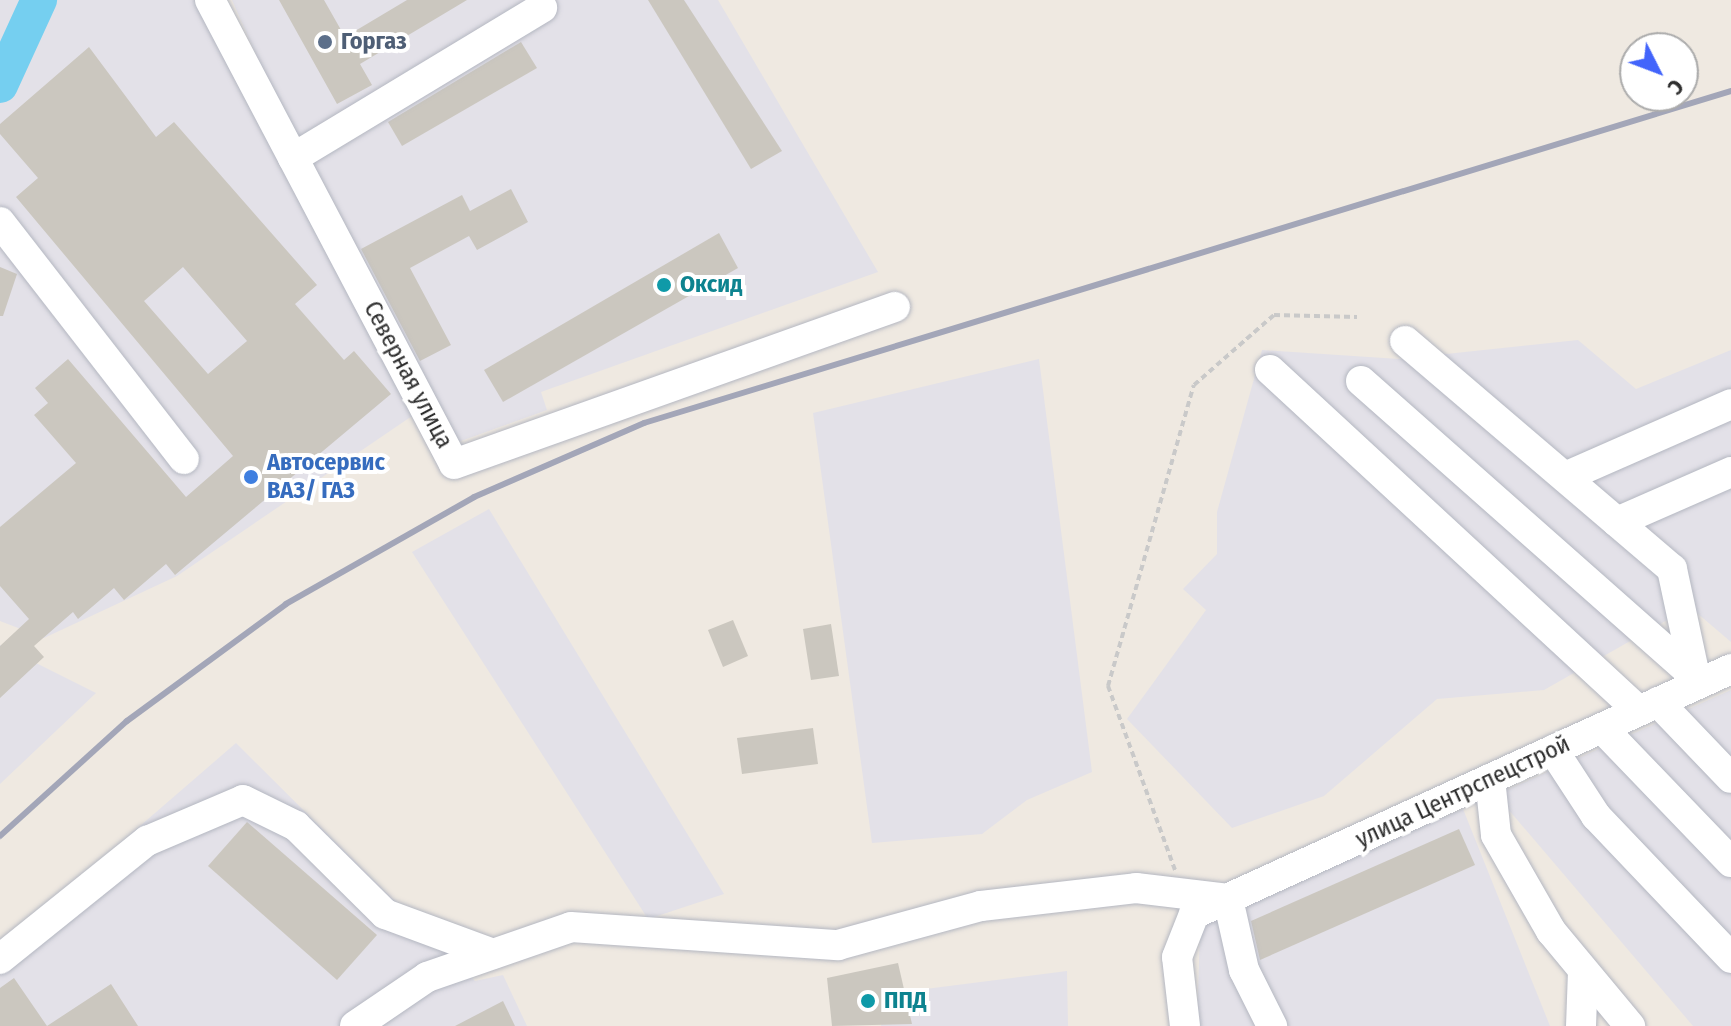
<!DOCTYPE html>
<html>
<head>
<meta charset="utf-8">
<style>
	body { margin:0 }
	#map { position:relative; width:1731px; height:1026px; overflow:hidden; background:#efe9e1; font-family:"Fira Sans Condensed",sans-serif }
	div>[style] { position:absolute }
	.industrial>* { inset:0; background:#e3e1e8 }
	.river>* { height:36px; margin:-18px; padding:0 18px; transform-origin:18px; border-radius:18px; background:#75cff0 }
	.building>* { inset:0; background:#cbc7bf }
	.path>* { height:4px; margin-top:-2px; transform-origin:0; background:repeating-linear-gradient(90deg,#c9c9c9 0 6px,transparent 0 10px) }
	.roads { filter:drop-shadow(0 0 2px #b4b7c1) drop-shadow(0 0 2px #b4b7c1) }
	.minor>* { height:30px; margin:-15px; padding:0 15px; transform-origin:15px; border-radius:15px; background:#fff }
	.rail>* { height:6px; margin:-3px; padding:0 3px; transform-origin:3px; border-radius:3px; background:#a3a6b8 }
	.dots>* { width:22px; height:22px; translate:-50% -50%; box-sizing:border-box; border:4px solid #fff; border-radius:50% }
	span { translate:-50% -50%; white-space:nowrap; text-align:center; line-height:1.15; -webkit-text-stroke:8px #fff; paint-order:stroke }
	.service-label { font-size:24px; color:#4e5e75; font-weight:700 }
	.left { translate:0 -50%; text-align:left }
	.culture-label { font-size:24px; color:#0d838f; font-weight:700 }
	.street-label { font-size:24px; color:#2e2e2e }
	.shop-label { font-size:24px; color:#366cbe; font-weight:700 }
	.north { position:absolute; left:1619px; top:32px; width:80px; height:80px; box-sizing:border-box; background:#fff; border:2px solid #ababab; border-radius:50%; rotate:132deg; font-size:22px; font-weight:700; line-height:32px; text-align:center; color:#2e2e2e }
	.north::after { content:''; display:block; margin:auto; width:28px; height:36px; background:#4264fb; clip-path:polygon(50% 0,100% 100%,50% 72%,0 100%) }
</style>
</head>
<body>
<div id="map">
	<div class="industrial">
		<div style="clip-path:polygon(0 0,196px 0,415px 414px,177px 576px,44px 638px,0 621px)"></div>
		<div style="clip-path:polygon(232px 0,718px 0,878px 272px,541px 392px,547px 410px,458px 442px,321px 202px)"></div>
		<div style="clip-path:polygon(1578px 340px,1636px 389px,1731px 350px,1731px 642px,1690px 607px,1544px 690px,1437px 699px,1324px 796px,1232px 828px,1127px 719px,1206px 610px,1183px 589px,1217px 554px,1217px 512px,1262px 350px,1399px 359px)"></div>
		<div style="clip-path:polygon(1039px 359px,1092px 772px,1027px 800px,982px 834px,872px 843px,813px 413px)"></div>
		<div style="clip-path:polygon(489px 509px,724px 894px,648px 919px,412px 552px)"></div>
		<div style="clip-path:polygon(0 645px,96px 693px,0 784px)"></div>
		<div style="clip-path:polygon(1731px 690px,1731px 1026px,1693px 1026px,1496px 795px)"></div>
		<div style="clip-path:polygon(236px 743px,475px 981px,503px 975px,527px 1026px,0 1026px,0 947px)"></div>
		<div style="clip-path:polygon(1463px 809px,1550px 1026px,1197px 1026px,1200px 930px,1215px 914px)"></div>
		<div style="clip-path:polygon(1067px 971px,1068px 1026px,881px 1026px,886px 994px)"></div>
	</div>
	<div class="river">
		<div style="left:0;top:85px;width:94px;rotate:-65.4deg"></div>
	</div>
	<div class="building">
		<div style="clip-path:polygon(279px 0,324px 0,345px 37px,407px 0,467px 0,360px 64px,372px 85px,337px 104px)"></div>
		<div style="clip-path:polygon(648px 0,684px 0,782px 151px,751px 169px)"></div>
		<div style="clip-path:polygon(521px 42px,537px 68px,402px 146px,388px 122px)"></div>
		<div style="clip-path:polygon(evenodd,89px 47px,156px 137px,174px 122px,317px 285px,295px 304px,344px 360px,354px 351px,391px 394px,175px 575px,166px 564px,124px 600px,114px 588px,78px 619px,73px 612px,34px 646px,44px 657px,0 698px,0 646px,29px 619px,0 586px,0 527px,76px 463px,34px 415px,48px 403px,35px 388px,68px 359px,186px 497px,233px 456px,16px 197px,38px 178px,0 134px,0 124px,89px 47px,183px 267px,247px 341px,208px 374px,144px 301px,183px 267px)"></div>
		<div style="clip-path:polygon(511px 189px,528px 222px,477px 250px,469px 236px,410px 268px,451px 345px,420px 361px,361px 249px,462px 195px,470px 211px)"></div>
		<div style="clip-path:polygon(719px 233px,738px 268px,503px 402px,484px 370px)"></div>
		<div style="clip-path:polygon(0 267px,17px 274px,3px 316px,0 316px)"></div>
		<div style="clip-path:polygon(733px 620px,748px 656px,723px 667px,708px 630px)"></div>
		<div style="clip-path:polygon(831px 624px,839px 676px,811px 680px,803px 629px)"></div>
		<div style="clip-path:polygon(813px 728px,818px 764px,742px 774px,737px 738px)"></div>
		<div style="clip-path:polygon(247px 822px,377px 935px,337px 980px,208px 866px)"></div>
		<div style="clip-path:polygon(1459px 829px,1475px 865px,1260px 960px,1251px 921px)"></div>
		<div style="clip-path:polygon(898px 963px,912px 1024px,832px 1026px,827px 978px)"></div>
		<div style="clip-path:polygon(14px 978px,47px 1026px,111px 984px,138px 1026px,0 1026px,0 988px)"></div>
		<div style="clip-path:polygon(503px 1001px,515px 1026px,455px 1026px)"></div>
	</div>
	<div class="path">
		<div style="left:1175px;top:870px;width:196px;rotate:-110deg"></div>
		<div style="left:1108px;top:686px;width:313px;rotate:-74.1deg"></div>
		<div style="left:1194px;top:385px;width:106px;rotate:-41.2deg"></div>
		<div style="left:1274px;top:315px;width:83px;rotate:1.4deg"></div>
	</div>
	<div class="roads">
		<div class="minor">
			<div style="left:210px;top:0;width:524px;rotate:62.26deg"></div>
			<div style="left:454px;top:464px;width:468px;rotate:-19.6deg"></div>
			<div style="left:293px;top:158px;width:291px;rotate:-31.1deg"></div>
			<div style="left:0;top:222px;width:300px;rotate:52.2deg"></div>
			<div style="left:1405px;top:341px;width:351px;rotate:40.5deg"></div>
			<div style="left:1672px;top:569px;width:109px;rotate:77.9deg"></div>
			<div style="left:1270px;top:370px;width:502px;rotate:42.74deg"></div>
			<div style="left:1361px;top:381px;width:448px;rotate:41.5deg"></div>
			<div style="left:1565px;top:477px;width:181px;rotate:-23.7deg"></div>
			<div style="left:1617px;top:522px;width:124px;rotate:-23.7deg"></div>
			<div style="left:1658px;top:702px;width:105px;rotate:46.2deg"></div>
			<div style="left:1602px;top:728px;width:186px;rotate:46.1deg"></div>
			<div style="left:1553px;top:750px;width:79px;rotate:56.9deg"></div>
			<div style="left:1596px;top:816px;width:196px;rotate:46.4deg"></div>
			<div style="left:1490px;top:779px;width:56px;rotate:83.9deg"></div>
			<div style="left:1496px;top:835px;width:111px;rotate:60.2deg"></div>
			<div style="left:1551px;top:931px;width:124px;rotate:50.3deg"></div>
			<div style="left:0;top:959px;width:189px;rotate:-38.8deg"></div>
			<div style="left:147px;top:841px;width:104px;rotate:-23.1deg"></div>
			<div style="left:243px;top:800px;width:59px;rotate:26.1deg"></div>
			<div style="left:296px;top:826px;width:125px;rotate:44.7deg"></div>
			<div style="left:385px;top:914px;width:115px;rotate:20.3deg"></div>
			<div style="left:355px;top:1026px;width:87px;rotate:-34.2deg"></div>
			<div style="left:427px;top:977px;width:152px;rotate:-19.1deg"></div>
			<div style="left:571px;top:927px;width:268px;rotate:3.9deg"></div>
			<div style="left:838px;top:945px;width:148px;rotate:-15.3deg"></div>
			<div style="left:981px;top:906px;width:156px;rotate:-6.6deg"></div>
			<div style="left:1136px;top:888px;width:93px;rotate:6.8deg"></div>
			<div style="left:1228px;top:899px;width:73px;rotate:77.3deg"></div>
			<div style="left:1244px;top:970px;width:63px;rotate:63.4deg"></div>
			<div style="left:1185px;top:1026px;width:69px;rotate:-96.6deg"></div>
			<div style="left:1177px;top:957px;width:46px;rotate:-68.4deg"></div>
			<div style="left:1194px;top:914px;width:590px;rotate:-24.52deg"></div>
			<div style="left:1581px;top:1026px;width:55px;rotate:-87.9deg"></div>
		</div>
	</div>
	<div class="rail">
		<div style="left:0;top:836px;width:171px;rotate:-42.2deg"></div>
		<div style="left:127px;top:721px;width:197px;rotate:-36.3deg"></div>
		<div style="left:286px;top:604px;width:216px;rotate:-29.6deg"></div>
		<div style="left:474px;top:497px;width:185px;rotate:-23.5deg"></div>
		<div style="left:644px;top:423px;width:1137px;rotate:-16.98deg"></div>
	</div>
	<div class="dots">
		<div style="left:325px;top:42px;background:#5c6f8a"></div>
		<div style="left:664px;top:285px;background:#0f9aa8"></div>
		<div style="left:251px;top:477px;background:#3f7fe0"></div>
		<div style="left:868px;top:1001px;background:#0f9aa8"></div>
	</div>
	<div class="service-label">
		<span class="left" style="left:341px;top:42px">Горгаз</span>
	</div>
	<div class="culture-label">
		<span class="left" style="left:680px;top:285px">Оксид</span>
		<span class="left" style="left:884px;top:1001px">ППД</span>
	</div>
	<div class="street-label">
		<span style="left:408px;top:375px;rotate:62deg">Северная улица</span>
		<span style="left:1463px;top:792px;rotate:-25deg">улица Центрспецстрой</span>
	</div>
	<div class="shop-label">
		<span class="left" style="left:267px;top:477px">Автосервис<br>ВАЗ/ ГАЗ</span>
	</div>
	<div class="north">С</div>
</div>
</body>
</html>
